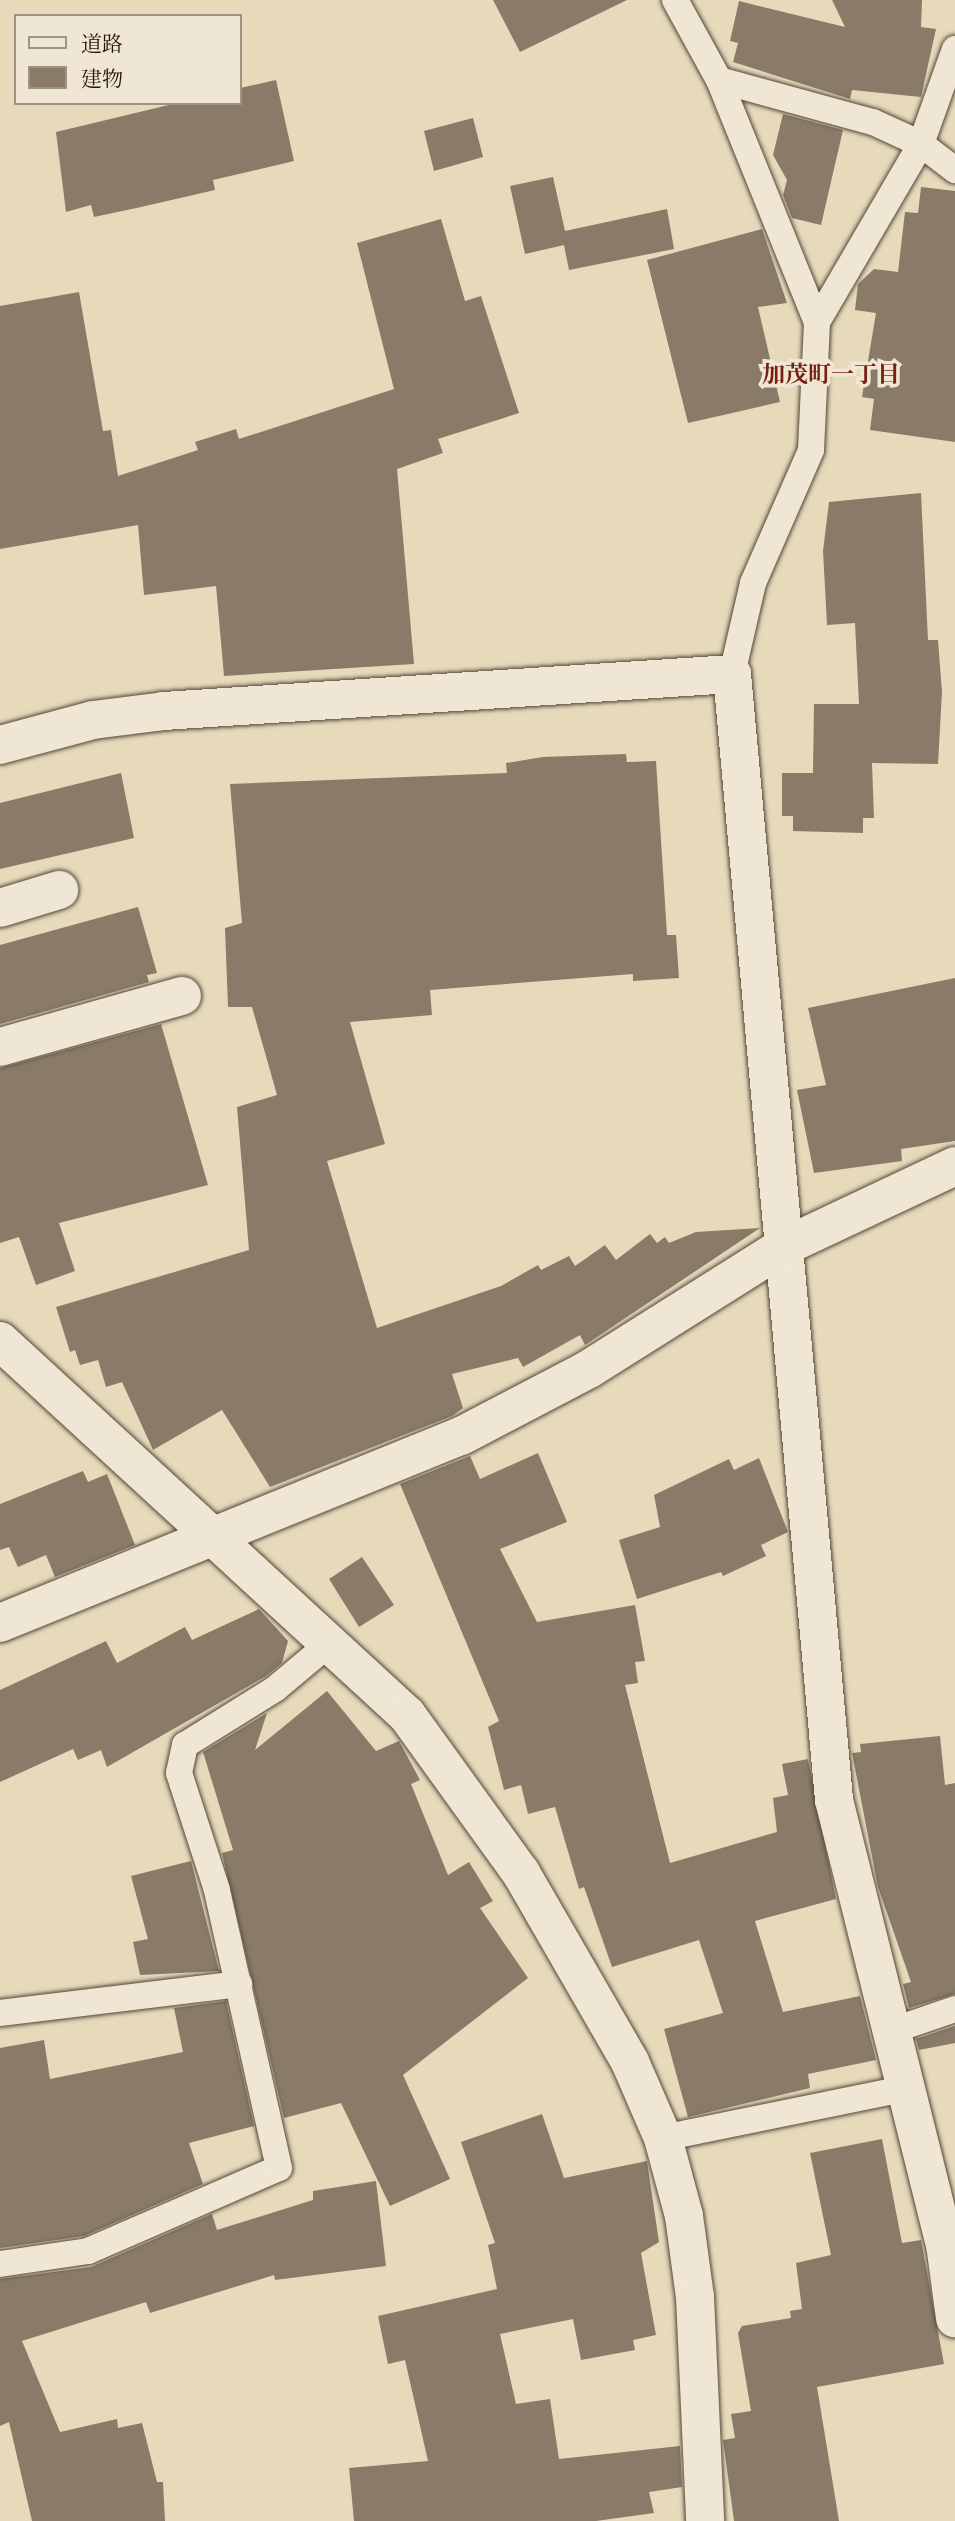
<!DOCTYPE html>
<html>
<head>
<meta charset="utf-8">
<style>
	body { margin:0 }
	#map { position:relative; width:955px; height:2521px; overflow:hidden; background:#e6dabb; font-family:Alegreya,"Noto Serif JP",serif }
	div>[style] { position:absolute }
	.building>* { inset:0; background:#897b68 }
	.roads { filter:drop-shadow(0 0 2px #544639) drop-shadow(0 0 2px #544639) }
	.service>* { height:26px; margin:-13px; padding:0 13px; transform-origin:13px; border-radius:13px; background:#efe7d3 }
	.minor>* { height:38px; margin:-19px; padding:0 19px; transform-origin:19px; border-radius:19px; background:#efe7d3 }
	span { translate:-50% -50%; white-space:nowrap; text-align:center; line-height:1.15; -webkit-text-stroke:7px #efe7d3; paint-order:stroke }
	.neighbourhood-label { font-size:23px; color:#7a1f14; font-weight:700 }
	.legend { position:absolute; left:14px; top:14px; width:228px; height:91px; box-sizing:border-box; background:#efe7d3; border:2px solid #9e9384; margin:0; padding:9px 12px; list-style:none; font-size:21px; color:#24140e }
	.legend li { display:flex; align-items:center; gap:14px; height:35px }
	.legend b { width:35px; border:2px solid #9e9384 }
</style>
</head>
<body>
<div id="map">
	<div class="building">
		<div style="clip-path:polygon(493px 0,627px 0,520px 52px)"></div>
		<div style="clip-path:polygon(832px 0,922px 0,921px 27px,936px 29px,921px 97px,852px 90px,850px 99px,733px 62px,738px 43px,730px 41px,739px 1px,845px 27px)"></div>
		<div style="clip-path:polygon(276px 80px,294px 161px,213px 180px,215px 190px,141px 207px,94px 217px,91px 205px,66px 212px,56px 132px,177px 103px,240px 103px,240px 88px)"></div>
		<div style="clip-path:polygon(783px 114px,843px 130px,821px 225px,792px 218px,783px 195px,787px 180px,773px 155px)"></div>
		<div style="clip-path:polygon(473px 118px,483px 157px,434px 171px,424px 131px)"></div>
		<div style="clip-path:polygon(553px 177px,565px 231px,667px 209px,674px 249px,569px 270px,564px 245px,525px 254px,510px 186px)"></div>
		<div style="clip-path:polygon(921px 187px,955px 191px,955px 442px,870px 430px,874px 399px,862px 397px,876px 313px,855px 310px,858px 284px,874px 269px,898px 272px,905px 212px,918px 213px)"></div>
		<div style="clip-path:polygon(441px 219px,465px 301px,481px 296px,519px 413px,438px 439px,443px 453px,397px 469px,414px 664px,224px 676px,216px 586px,144px 595px,138px 525px,0 549px,0 306px,79px 292px,103px 431px,111px 430px,118px 476px,198px 450px,195px 442px,236px 429px,239px 439px,394px 389px,357px 243px)"></div>
		<div style="clip-path:polygon(762px 229px,787px 303px,758px 307px,780px 402px,688px 423px,647px 260px)"></div>
		<div style="clip-path:polygon(921px 493px,928px 640px,938px 640px,942px 692px,938px 764px,872px 763px,874px 818px,863px 818px,863px 833px,793px 831px,793px 816px,782px 816px,782px 773px,813px 773px,814px 704px,859px 704px,855px 623px,827px 625px,823px 551px,829px 502px)"></div>
		<div style="clip-path:polygon(626px 754px,627px 762px,656px 761px,667px 935px,676px 935px,679px 978px,633px 981px,633px 974px,430px 990px,432px 1015px,350px 1022px,385px 1144px,327px 1161px,377px 1328px,501px 1286px,538px 1265px,541px 1270px,569px 1256px,575px 1266px,605px 1245px,616px 1260px,650px 1234px,657px 1243px,665px 1237px,669px 1243px,696px 1232px,760px 1228px,585px 1345px,580px 1335px,523px 1367px,518px 1358px,452px 1374px,463px 1408px,452px 1416px,270px 1487px,222px 1410px,153px 1450px,122px 1382px,106px 1387px,98px 1360px,80px 1365px,75px 1350px,70px 1352px,56px 1307px,249px 1250px,237px 1107px,277px 1095px,252px 1007px,228px 1007px,225px 928px,242px 923px,230px 784px,507px 773px,506px 763px,543px 757px)"></div>
		<div style="clip-path:polygon(121px 773px,134px 838px,0 869px,0 803px)"></div>
		<div style="clip-path:polygon(138px 907px,157px 973px,147px 975px,149px 982px,0 1024px,0 945px)"></div>
		<div style="clip-path:polygon(955px 978px,955px 1141px,901px 1149px,902px 1161px,814px 1173px,797px 1090px,826px 1085px,808px 1008px)"></div>
		<div style="clip-path:polygon(161px 1024px,208px 1185px,59px 1223px,75px 1271px,36px 1285px,19px 1237px,0 1243px,0 1068px)"></div>
		<div style="clip-path:polygon(538px 1453px,567px 1522px,500px 1549px,537px 1622px,635px 1605px,645px 1661px,635px 1662px,638px 1683px,625px 1685px,670px 1863px,777px 1832px,773px 1798px,788px 1795px,782px 1764px,808px 1759px,836px 1899px,755px 1921px,783px 2012px,860px 1996px,876px 2060px,808px 2074px,810px 2088px,688px 2117px,664px 2029px,723px 2013px,699px 1940px,612px 1967px,584px 1887px,579px 1889px,555px 1807px,528px 1814px,521px 1785px,504px 1790px,488px 1727px,499px 1721px,400px 1484px,470px 1456px,480px 1479px)"></div>
		<div style="clip-path:polygon(759px 1458px,788px 1532px,761px 1545px,766px 1556px,723px 1576px,721px 1572px,637px 1599px,619px 1540px,660px 1527px,654px 1495px,729px 1459px,734px 1470px)"></div>
		<div style="clip-path:polygon(83px 1471px,88px 1482px,107px 1474px,135px 1545px,55px 1577px,46px 1555px,18px 1567px,9px 1547px,0 1550px,0 1504px)"></div>
		<div style="clip-path:polygon(362px 1557px,394px 1605px,359px 1627px,329px 1579px)"></div>
		<div style="clip-path:polygon(259px 1609px,288px 1641px,282px 1663px,266px 1676px,107px 1767px,101px 1750px,78px 1760px,73px 1749px,0 1782px,0 1690px,106px 1641px,117px 1663px,185px 1627px,192px 1640px)"></div>
		<div style="clip-path:polygon(327px 1691px,376px 1751px,399px 1741px,420px 1780px,411px 1784px,448px 1875px,469px 1862px,493px 1901px,480px 1908px,528px 1978px,403px 2075px,450px 2179px,390px 2206px,341px 2103px,284px 2118px,222px 1853px,233px 1850px,203px 1752px,267px 1713px,255px 1750px)"></div>
		<div style="clip-path:polygon(940px 1736px,945px 1785px,955px 1783px,955px 1994px,909px 2008px,903px 1984px,911px 1982px,878px 1887px,852px 1753px,861px 1752px,860px 1744px)"></div>
		<div style="clip-path:polygon(191px 1861px,219px 1971px,140px 1975px,133px 1942px,148px 1939px,131px 1876px)"></div>
		<div style="clip-path:polygon(226px 2001px,254px 2126px,189px 2143px,203px 2184px,84px 2236px,0 2248px,0 2048px,44px 2040px,50px 2079px,183px 2052px,174px 2008px)"></div>
		<div style="clip-path:polygon(955px 2026px,955px 2043px,919px 2050px,916px 2039px)"></div>
		<div style="clip-path:polygon(542px 2114px,564px 2178px,647px 2161px,659px 2242px,641px 2253px,656px 2335px,633px 2340px,635px 2350px,581px 2360px,573px 2319px,500px 2334px,516px 2404px,550px 2399px,559px 2459px,680px 2446px,682px 2487px,649px 2492px,654px 2513px,596px 2521px,354px 2521px,349px 2468px,428px 2461px,405px 2360px,388px 2364px,378px 2316px,497px 2289px,488px 2245px,495px 2243px,461px 2142px)"></div>
		<div style="clip-path:polygon(882px 2139px,902px 2243px,921px 2240px,944px 2364px,817px 2387px,839px 2521px,734px 2521px,723px 2440px,735px 2438px,731px 2414px,751px 2411px,738px 2333px,742px 2326px,791px 2318px,790px 2311px,802px 2309px,796px 2263px,831px 2255px,810px 2153px)"></div>
		<div style="clip-path:polygon(376px 2181px,386px 2266px,275px 2280px,274px 2275px,150px 2313px,146px 2302px,22px 2341px,60px 2432px,117px 2419px,118px 2428px,142px 2423px,157px 2482px,163px 2482px,165px 2521px,32px 2521px,9px 2422px,0 2426px,0 2279px,91px 2267px,212px 2214px,217px 2230px,313px 2200px,313px 2191px)"></div>
	</div>
	<div class="roads">
		<div class="service">
			<div style="left:675px;top:0;width:91px;rotate:61.2deg"></div>
			<div style="left:719px;top:80px;width:160px;rotate:15.3deg"></div>
			<div style="left:873px;top:122px;width:53px;rotate:24.6deg"></div>
			<div style="left:921px;top:144px;width:43px;rotate:37.4deg"></div>
			<div style="left:719px;top:80px;width:261px;rotate:68deg"></div>
			<div style="left:732px;top:674px;width:93px;rotate:-77deg"></div>
			<div style="left:753px;top:583px;width:145px;rotate:-66.4deg"></div>
			<div style="left:811px;top:450px;width:128px;rotate:-87.3deg"></div>
			<div style="left:817px;top:322px;width:206px;rotate:-59.7deg"></div>
			<div style="left:921px;top:144px;width:101px;rotate:-70.3deg"></div>
			<div style="left:0;top:2013px;width:241px;rotate:-6.9deg"></div>
			<div style="left:888px;top:2032px;width:71px;rotate:-18.9deg"></div>
			<div style="left:663px;top:2138px;width:246px;rotate:-11.5deg"></div>
			<div style="left:0;top:2264px;width:89px;rotate:-8.4deg"></div>
			<div style="left:88px;top:2251px;width:208px;rotate:-23.5deg"></div>
			<div style="left:279px;top:2168px;width:285px;rotate:-102.6deg"></div>
			<div style="left:217px;top:1890px;width:123px;rotate:-108deg"></div>
			<div style="left:179px;top:1773px;width:29px;rotate:-78deg"></div>
			<div style="left:185px;top:1745px;width:106px;rotate:-31.9deg"></div>
			<div style="left:275px;top:1689px;width:73px;rotate:-40deg"></div>
		</div>
		<div class="minor">
			<div style="left:0;top:745px;width:96px;rotate:-15deg"></div>
			<div style="left:93px;top:720px;width:72px;rotate:-7.2deg"></div>
			<div style="left:164px;top:711px;width:569px;rotate:-3.73deg"></div>
			<div style="left:732px;top:674px;width:1131px;rotate:84.82deg"></div>
			<div style="left:834px;top:1800px;width:458px;rotate:76deg"></div>
			<div style="left:945px;top:2244px;width:75px;rotate:82.3deg"></div>
			<div style="left:0;top:908px;width:62px;rotate:-17deg"></div>
			<div style="left:0;top:1047px;width:189px;rotate:-15.7deg"></div>
			<div style="left:0;top:1341px;width:553px;rotate:42.58deg"></div>
			<div style="left:407px;top:1715px;width:195px;rotate:54.2deg"></div>
			<div style="left:521px;top:1873px;width:218px;rotate:60deg"></div>
			<div style="left:630px;top:2062px;width:83px;rotate:66.5deg"></div>
			<div style="left:663px;top:2138px;width:81px;rotate:74.9deg"></div>
			<div style="left:684px;top:2216px;width:82px;rotate:82.3deg"></div>
			<div style="left:695px;top:2297px;width:224px;rotate:87.4deg"></div>
			<div style="left:0;top:1623px;width:497px;rotate:-22.1deg"></div>
			<div style="left:461px;top:1436px;width:144px;rotate:-27.6deg"></div>
			<div style="left:589px;top:1369px;width:229px;rotate:-32.2deg"></div>
			<div style="left:783px;top:1247px;width:190px;rotate:-25.2deg"></div>
		</div>
	</div>
	<div class="neighbourhood-label">
		<span style="left:831px;top:375px">加茂町一丁目</span>
	</div>
	<ul class="legend">
	<li><b style="height:9px;background:#efe7d3"></b>道路</li>
	<li><b style="height:19px;background:#897b68"></b>建物</li>
	</ul>
</div>
</body>
</html>
